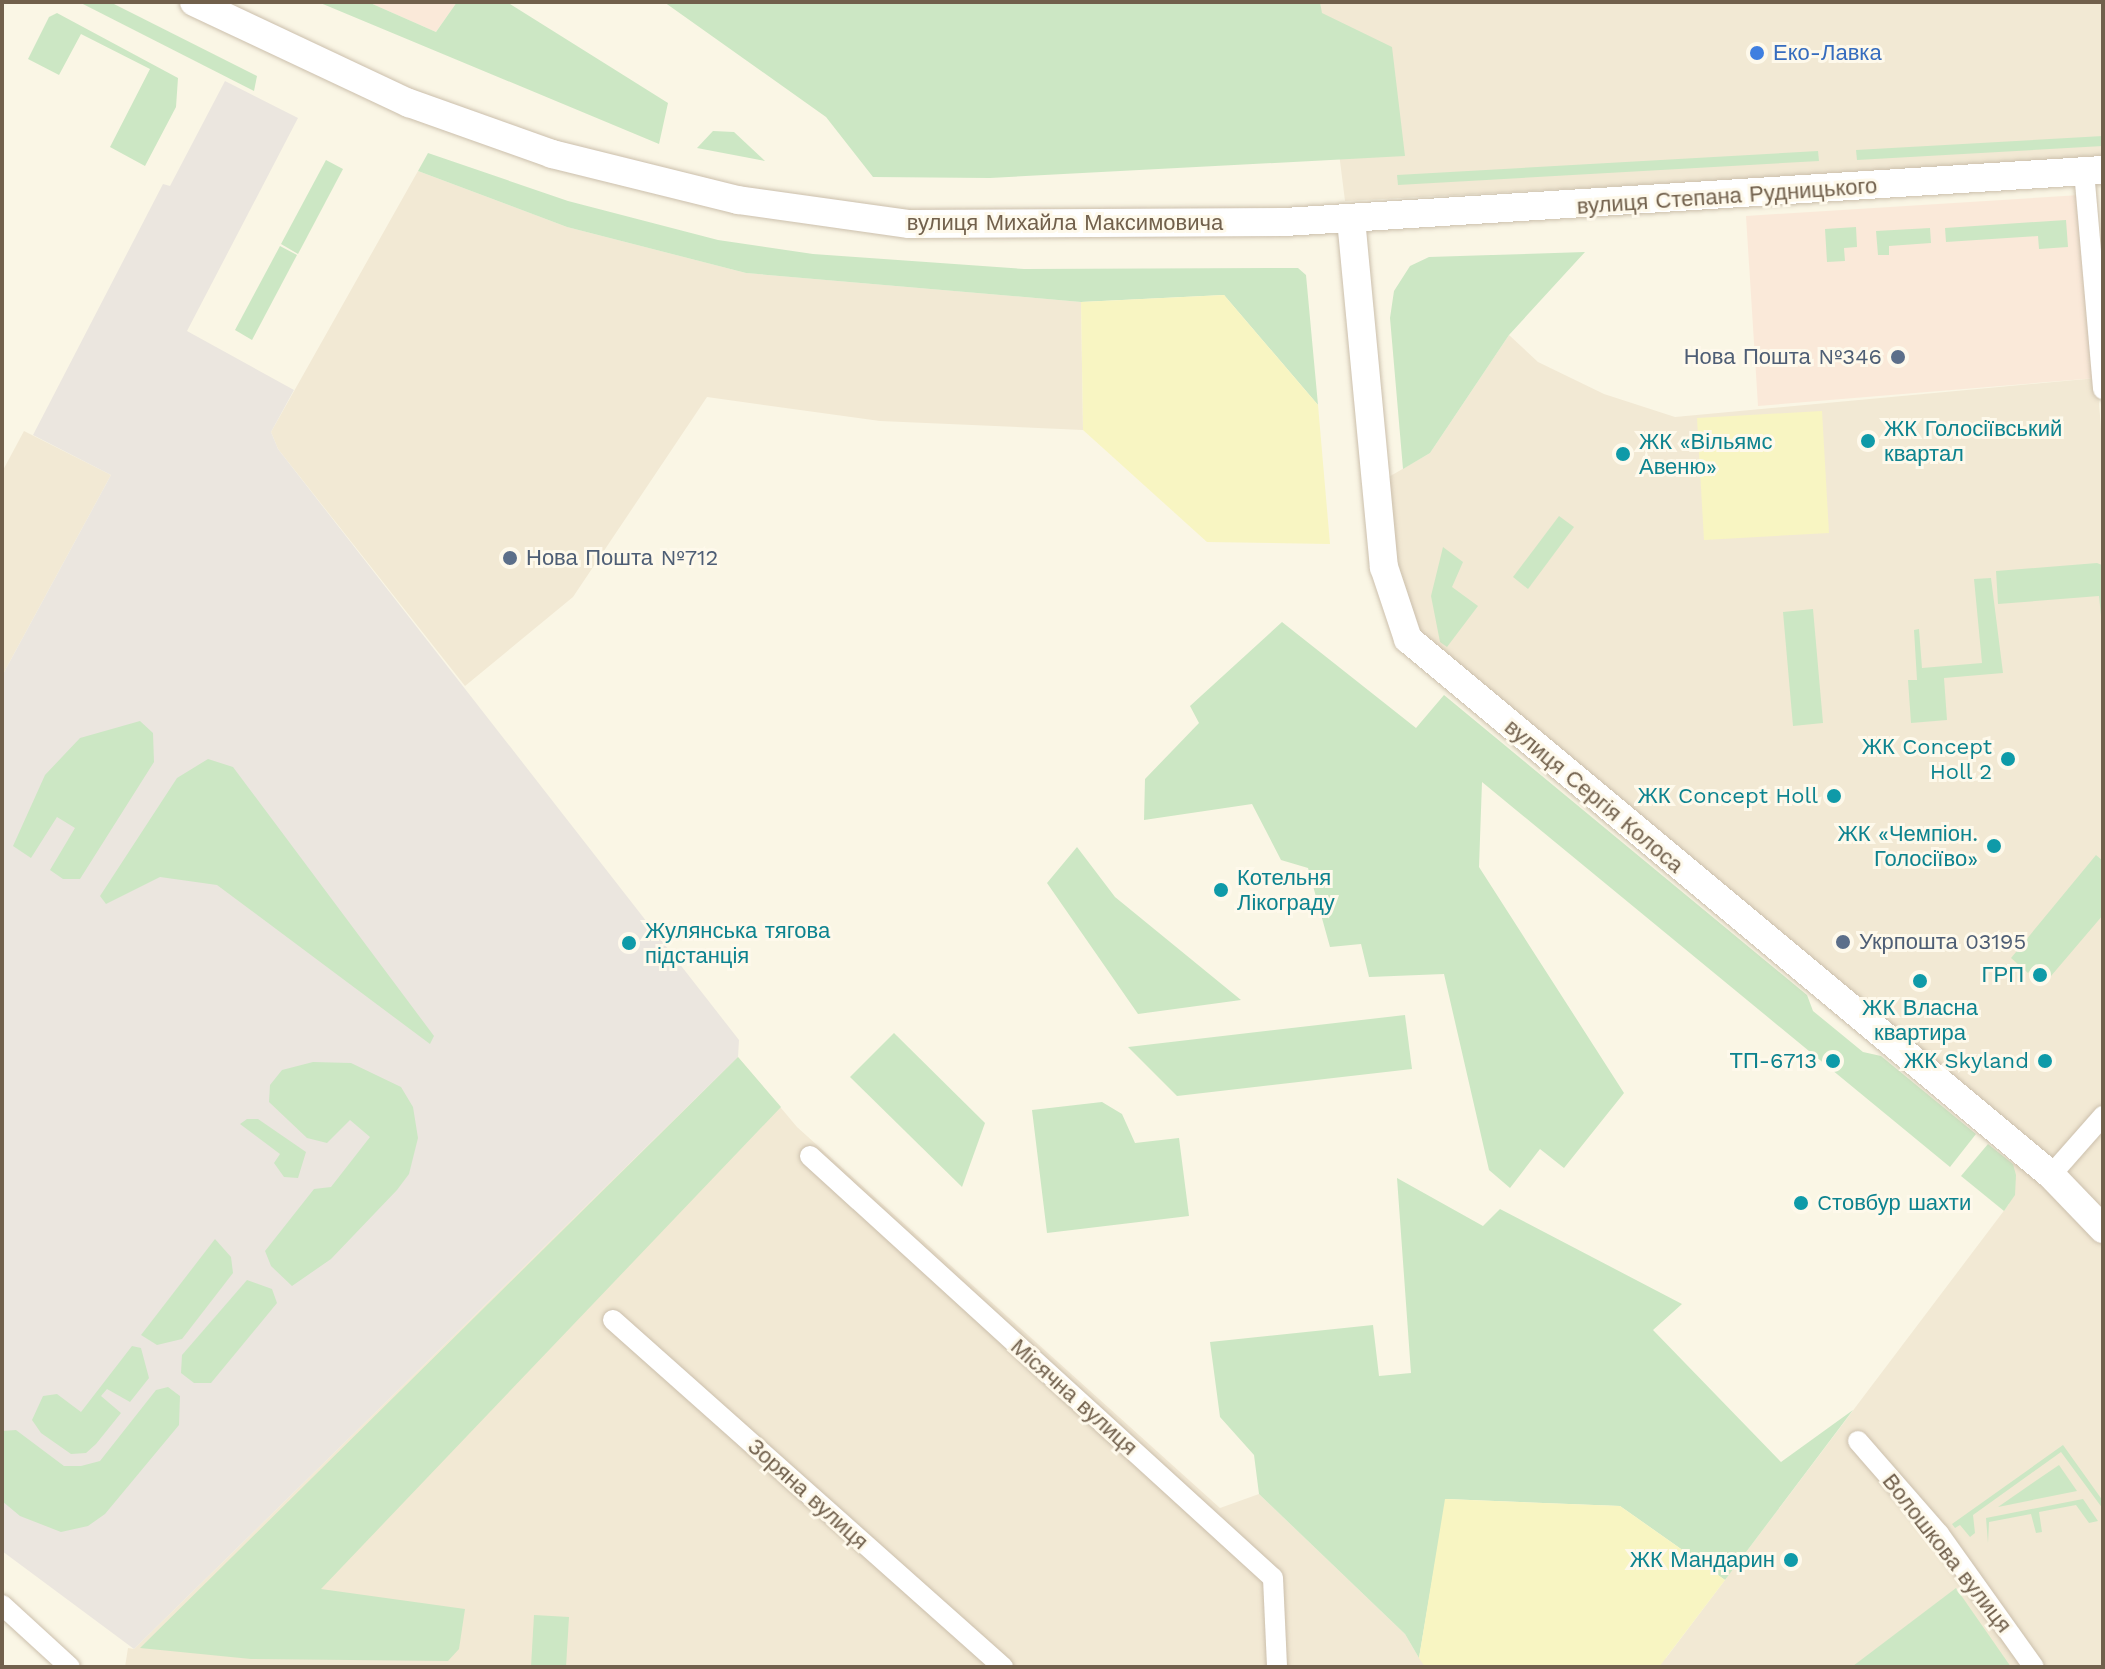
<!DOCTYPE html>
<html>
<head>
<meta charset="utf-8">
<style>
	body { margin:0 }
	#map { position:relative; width:2105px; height:1669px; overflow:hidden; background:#faf6e5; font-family:"Work Sans",sans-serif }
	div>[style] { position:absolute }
	.residential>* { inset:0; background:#f2e9d4 }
	.commercial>* { inset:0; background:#fae9d9 }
	.industrial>* { inset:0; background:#ebe6df }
	.green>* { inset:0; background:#cce7c4 }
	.sand>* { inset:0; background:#f8f5c2 }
	.roads { filter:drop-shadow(0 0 2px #cbbfac) drop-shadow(0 0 2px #cbbfac) }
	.street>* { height:20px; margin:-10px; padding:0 10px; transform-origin:10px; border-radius:10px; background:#fff }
	.secondary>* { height:28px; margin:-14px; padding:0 14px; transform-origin:14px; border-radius:14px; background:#fff }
	.dots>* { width:22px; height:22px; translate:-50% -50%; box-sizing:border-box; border:4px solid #fef9eb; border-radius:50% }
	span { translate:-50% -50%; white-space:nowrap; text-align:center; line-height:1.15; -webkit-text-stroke:6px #fef9eb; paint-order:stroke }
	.shop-label { font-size:22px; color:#366cbe }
	.left { translate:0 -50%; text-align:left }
	.street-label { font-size:22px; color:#71604c }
	.service-label { font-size:22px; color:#4e5e75 }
	.right { translate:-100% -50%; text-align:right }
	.culture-label { font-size:22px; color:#0d838f }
	.frame { position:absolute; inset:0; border:4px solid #71604c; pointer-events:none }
</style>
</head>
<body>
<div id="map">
	<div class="residential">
		<div style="clip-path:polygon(1320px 2px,2103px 2px,2103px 160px,1345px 201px)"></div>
		<div style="clip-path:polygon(418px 171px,567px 227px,746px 273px,1081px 302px,1083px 430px,880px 421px,707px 397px,573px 597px,465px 686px,278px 449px,271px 432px)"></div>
		<div style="clip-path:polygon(1509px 335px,1538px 362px,1604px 394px,1675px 417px,2097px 378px,2103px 454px,2103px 1104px,2051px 1165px,1424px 645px,1395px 567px,1387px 478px,1430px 453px)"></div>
		<div style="clip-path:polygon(24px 431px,111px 475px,2px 676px,2px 472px)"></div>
		<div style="clip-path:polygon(738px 1057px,797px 1127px,1220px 1508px,1259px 1494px,1405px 1634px,1419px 1658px,1666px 1658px,2009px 1204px,2013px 1164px,2023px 1152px,2051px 1175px,2103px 1116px,2103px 1667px,125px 1667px,128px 1648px,134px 1649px)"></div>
	</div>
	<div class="commercial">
		<div style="clip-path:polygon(368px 2px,457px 2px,436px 32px)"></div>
		<div style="clip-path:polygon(2080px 195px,2097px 378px,1758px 406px,1746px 216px)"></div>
	</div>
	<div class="industrial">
		<div style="clip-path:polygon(225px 81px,298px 118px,187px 331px,294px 390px,271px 432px,278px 449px,739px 1040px,738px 1057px,134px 1649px,2px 1551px,2px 676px,111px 475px,33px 435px,163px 184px,170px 186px)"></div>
	</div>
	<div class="green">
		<div style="clip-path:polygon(79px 2px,110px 2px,257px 76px,254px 91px)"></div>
		<div style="clip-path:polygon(318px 2px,368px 2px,436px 32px,457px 2px,507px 2px,668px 103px,659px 144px)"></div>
		<div style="clip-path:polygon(664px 2px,1320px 2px,1322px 13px,1392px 47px,1405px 156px,990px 178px,873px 177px,826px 117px)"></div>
		<div style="clip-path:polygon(57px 13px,178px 78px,176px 107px,145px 166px,110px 147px,150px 69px,81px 34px,59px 75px,28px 59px,49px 17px)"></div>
		<div style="clip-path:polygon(713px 131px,734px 132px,765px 161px,697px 148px)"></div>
		<div style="clip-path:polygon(2103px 136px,2103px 146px,1857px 160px,1856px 150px)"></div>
		<div style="clip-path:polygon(1818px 151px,1819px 161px,1398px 185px,1397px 175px)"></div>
		<div style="clip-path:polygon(428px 153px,568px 201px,718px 240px,813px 254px,1024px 269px,1298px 268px,1306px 275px,1318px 405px,1224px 295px,1081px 302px,746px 273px,567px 227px,418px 171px)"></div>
		<div style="clip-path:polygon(326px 160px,343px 169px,298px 254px,281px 244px)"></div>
		<div style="clip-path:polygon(2066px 220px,2068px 247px,2039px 249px,2038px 236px,1946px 242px,1945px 228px)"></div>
		<div style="clip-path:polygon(1856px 227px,1857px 247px,1844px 248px,1845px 261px,1827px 262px,1825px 229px)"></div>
		<div style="clip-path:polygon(1930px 228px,1931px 243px,1889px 246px,1889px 255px,1878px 255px,1876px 231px)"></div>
		<div style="clip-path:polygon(280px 246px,297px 255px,252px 340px,235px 330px)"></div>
		<div style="clip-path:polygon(1585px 252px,1509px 335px,1430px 453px,1403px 469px,1390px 318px,1394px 291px,1410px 266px,1429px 257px)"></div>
		<div style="clip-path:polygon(1559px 516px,1574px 527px,1528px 589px,1513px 577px)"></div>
		<div style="clip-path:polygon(1443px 547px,1463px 562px,1452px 587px,1478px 606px,1447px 647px,1440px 642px,1431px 596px)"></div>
		<div style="clip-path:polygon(2097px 563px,2102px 565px,2102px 626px,2099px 596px,1998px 604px,1996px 571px)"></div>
		<div style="clip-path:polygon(1991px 578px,2003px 673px,1944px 678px,1947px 720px,1911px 723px,1908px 680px,1917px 680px,1914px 630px,1919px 629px,1922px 668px,1982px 663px,1974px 579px)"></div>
		<div style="clip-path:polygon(1813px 609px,1823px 723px,1793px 726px,1783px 612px)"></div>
		<div style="clip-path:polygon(1282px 622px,1416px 728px,1444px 695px,1807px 995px,1813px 1011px,1863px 1052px,1881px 1056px,1976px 1134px,1950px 1167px,1482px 782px,1479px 867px,1624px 1093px,1564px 1168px,1540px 1149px,1510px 1188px,1489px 1170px,1444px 974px,1369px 977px,1361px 944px,1330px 947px,1308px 868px,1281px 860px,1252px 804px,1144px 820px,1145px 779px,1199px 723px,1190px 706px)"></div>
		<div style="clip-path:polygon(140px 721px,153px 733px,154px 762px,80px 879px,63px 879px,50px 870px,75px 828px,57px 817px,31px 858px,13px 846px,45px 775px,80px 738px)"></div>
		<div style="clip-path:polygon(208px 759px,233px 767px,434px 1036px,430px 1044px,217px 885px,160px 877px,106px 904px,100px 896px,177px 778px)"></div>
		<div style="clip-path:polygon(1077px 847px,1115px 897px,1241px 1000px,1138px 1014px,1047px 883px)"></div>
		<div style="clip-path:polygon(2096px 855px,2103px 861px,2103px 915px,2051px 976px,2036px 964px,2028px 973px,2011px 958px)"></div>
		<div style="clip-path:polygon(1405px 1015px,1412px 1069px,1177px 1096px,1128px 1047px)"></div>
		<div style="clip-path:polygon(894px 1033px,985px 1123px,962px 1187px,850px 1077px)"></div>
		<div style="clip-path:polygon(738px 1057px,781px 1107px,321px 1589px,465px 1609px,459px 1649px,448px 1661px,251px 1659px,140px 1648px)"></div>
		<div style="clip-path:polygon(313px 1062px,351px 1063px,401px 1087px,413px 1107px,418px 1138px,409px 1174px,397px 1190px,331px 1259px,292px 1286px,271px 1266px,265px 1251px,314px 1189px,331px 1187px,370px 1137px,350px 1120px,327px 1143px,307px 1138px,269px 1102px,270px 1085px,282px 1070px)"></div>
		<div style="clip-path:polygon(1102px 1102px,1122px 1114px,1135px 1143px,1179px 1138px,1189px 1216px,1047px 1233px,1032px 1110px)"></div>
		<div style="clip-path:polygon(247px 1119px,258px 1119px,306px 1152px,298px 1178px,284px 1177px,274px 1163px,280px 1154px,240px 1124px)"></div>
		<div style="clip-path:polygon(1988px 1144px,2013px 1164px,2016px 1175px,2015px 1195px,2004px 1211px,1961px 1176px)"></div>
		<div style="clip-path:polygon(1397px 1178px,1483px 1226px,1500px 1209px,1682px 1304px,1653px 1330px,1781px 1462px,1853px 1410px,1725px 1580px,1620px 1506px,1446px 1499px,1419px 1658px,1405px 1634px,1259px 1494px,1254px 1455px,1220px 1417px,1210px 1342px,1373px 1325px,1379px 1376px,1411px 1373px)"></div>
		<div style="clip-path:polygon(215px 1239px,231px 1257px,233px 1273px,182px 1339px,157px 1345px,141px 1335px)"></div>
		<div style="clip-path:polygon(247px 1280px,272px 1289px,277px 1303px,211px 1383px,194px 1383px,181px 1373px,182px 1355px)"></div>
		<div style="clip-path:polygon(132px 1346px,141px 1348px,149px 1378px,130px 1402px,107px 1389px,101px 1396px,121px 1413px,96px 1444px,86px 1453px,71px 1454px,41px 1433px,32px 1420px,43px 1396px,57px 1394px,81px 1412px)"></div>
		<div style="clip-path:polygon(168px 1387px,180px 1396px,179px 1425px,105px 1514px,88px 1526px,61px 1532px,20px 1516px,2px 1501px,2px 1431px,16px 1430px,64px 1466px,81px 1466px,100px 1461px,156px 1390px)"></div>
		<div style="clip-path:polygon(2063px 1445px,2103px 1501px,2103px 1509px,2061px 1452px,1973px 1515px,1975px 1533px,1970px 1537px,1960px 1525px,1955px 1528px,1952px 1524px)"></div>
		<div style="clip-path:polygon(2059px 1465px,2077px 1491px,1998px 1507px,2034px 1482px)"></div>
		<div style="clip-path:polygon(2083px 1499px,2098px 1521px,2089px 1523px,2076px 1505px,2039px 1512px,2042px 1532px,2036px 1533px,2031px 1514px,1989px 1522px,1988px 1543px,1986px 1518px)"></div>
		<div style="clip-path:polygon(1956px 1588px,2011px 1667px,1853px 1667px,1853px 1666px)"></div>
		<div style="clip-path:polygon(534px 1615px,569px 1617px,566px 1667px,531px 1667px)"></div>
	</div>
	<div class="sand">
		<div style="clip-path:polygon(1224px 295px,1318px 405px,1330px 544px,1207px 542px,1083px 430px,1081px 302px)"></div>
		<div style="clip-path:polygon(1822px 411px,1829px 533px,1704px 540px,1697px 418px)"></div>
		<div style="clip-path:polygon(1445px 1499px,1620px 1506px,1725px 1580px,1659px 1667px,1425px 1667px,1419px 1658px)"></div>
	</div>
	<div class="roads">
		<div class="street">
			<div style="left:2084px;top:171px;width:219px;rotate:85deg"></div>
			<div style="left:810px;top:1156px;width:626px;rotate:42.35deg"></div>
			<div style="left:1273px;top:1578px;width:89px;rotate:87.4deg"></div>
			<div style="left:2051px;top:1175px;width:79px;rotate:-48.6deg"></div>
			<div style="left:613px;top:1320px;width:522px;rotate:41.66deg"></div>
			<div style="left:1858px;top:1441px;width:123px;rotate:48.9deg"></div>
			<div style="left:1939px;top:1534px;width:163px;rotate:54.5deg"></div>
			<div style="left:2px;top:1605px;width:92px;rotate:42.4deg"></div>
		</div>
		<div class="secondary">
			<div style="left:194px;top:2px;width:238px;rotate:25.2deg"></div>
			<div style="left:409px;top:103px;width:152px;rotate:19.6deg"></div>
			<div style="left:552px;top:154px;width:192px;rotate:13.9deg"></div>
			<div style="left:738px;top:200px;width:173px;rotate:8deg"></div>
			<div style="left:909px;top:224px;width:376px;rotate:-0.3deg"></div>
			<div style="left:1285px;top:222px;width:820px;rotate:-3.64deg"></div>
			<div style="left:1351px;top:219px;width:350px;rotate:84.6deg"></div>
			<div style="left:1384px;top:567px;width:76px;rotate:71.6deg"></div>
			<div style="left:1408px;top:639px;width:837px;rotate:39.81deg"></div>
			<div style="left:2051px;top:1175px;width:75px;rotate:46.1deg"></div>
		</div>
	</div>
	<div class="dots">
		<div style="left:1757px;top:53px;background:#3f7fe0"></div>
		<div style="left:1898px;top:357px;background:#5c6f8a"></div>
		<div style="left:1868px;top:441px;background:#0f9aa8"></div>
		<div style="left:1623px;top:454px;background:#0f9aa8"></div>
		<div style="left:510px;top:558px;background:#5c6f8a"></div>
		<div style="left:2008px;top:759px;background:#0f9aa8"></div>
		<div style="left:1834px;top:796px;background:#0f9aa8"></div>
		<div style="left:1994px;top:846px;background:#0f9aa8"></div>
		<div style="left:1221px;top:890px;background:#0f9aa8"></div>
		<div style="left:1843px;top:942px;background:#5c6f8a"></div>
		<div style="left:629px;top:943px;background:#0f9aa8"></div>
		<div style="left:2040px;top:975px;background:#0f9aa8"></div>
		<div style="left:1920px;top:981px;background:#0f9aa8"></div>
		<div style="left:1833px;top:1061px;background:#0f9aa8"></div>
		<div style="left:2045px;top:1061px;background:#0f9aa8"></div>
		<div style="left:1801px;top:1203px;background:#0f9aa8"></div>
		<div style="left:1791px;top:1560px;background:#0f9aa8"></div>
	</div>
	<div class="shop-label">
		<span class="left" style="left:1773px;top:53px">Еко-Лавка</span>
	</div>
	<div class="street-label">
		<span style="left:1727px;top:196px;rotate:-4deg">вулиця Степана Рудницького</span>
		<span style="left:1065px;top:223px">вулиця Михайла Максимовича</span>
		<span style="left:1594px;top:796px;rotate:40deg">вулиця Сергія Колоса</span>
		<span style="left:1074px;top:1397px;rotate:42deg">Місячна вулиця</span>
		<span style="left:808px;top:1494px;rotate:42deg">Зоряна вулиця</span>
		<span style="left:1947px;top:1553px;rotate:52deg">Волошкова вулиця</span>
	</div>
	<div class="service-label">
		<span class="right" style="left:1882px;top:357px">Нова Пошта №346</span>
		<span class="left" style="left:526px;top:558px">Нова Пошта №712</span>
		<span class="left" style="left:1859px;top:942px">Укрпошта 03195</span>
	</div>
	<div class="culture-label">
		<span class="left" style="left:1884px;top:441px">ЖК Голосіївський<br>квартал</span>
		<span class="left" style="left:1639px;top:454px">ЖК «Вільямс<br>Авеню»</span>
		<span class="right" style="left:1992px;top:759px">ЖК Concept<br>Holl 2</span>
		<span class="right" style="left:1818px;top:796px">ЖК Concept Holl</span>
		<span class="right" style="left:1978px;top:846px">ЖК «Чемпіон.<br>Голосіїво»</span>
		<span class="left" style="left:1237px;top:890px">Котельня<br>Лікограду</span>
		<span class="left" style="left:645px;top:943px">Жулянська тягова<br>підстанція</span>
		<span class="right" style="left:2024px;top:975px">ГРП</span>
		<span style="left:1920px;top:1020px">ЖК Власна<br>квартира</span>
		<span class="right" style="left:1817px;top:1061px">ТП-6713</span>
		<span class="right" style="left:2029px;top:1061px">ЖК Skyland</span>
		<span class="left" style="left:1817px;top:1203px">Cтовбур шахти</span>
		<span class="right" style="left:1775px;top:1560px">ЖК Мандарин</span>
	</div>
	<div class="frame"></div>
</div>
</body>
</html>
